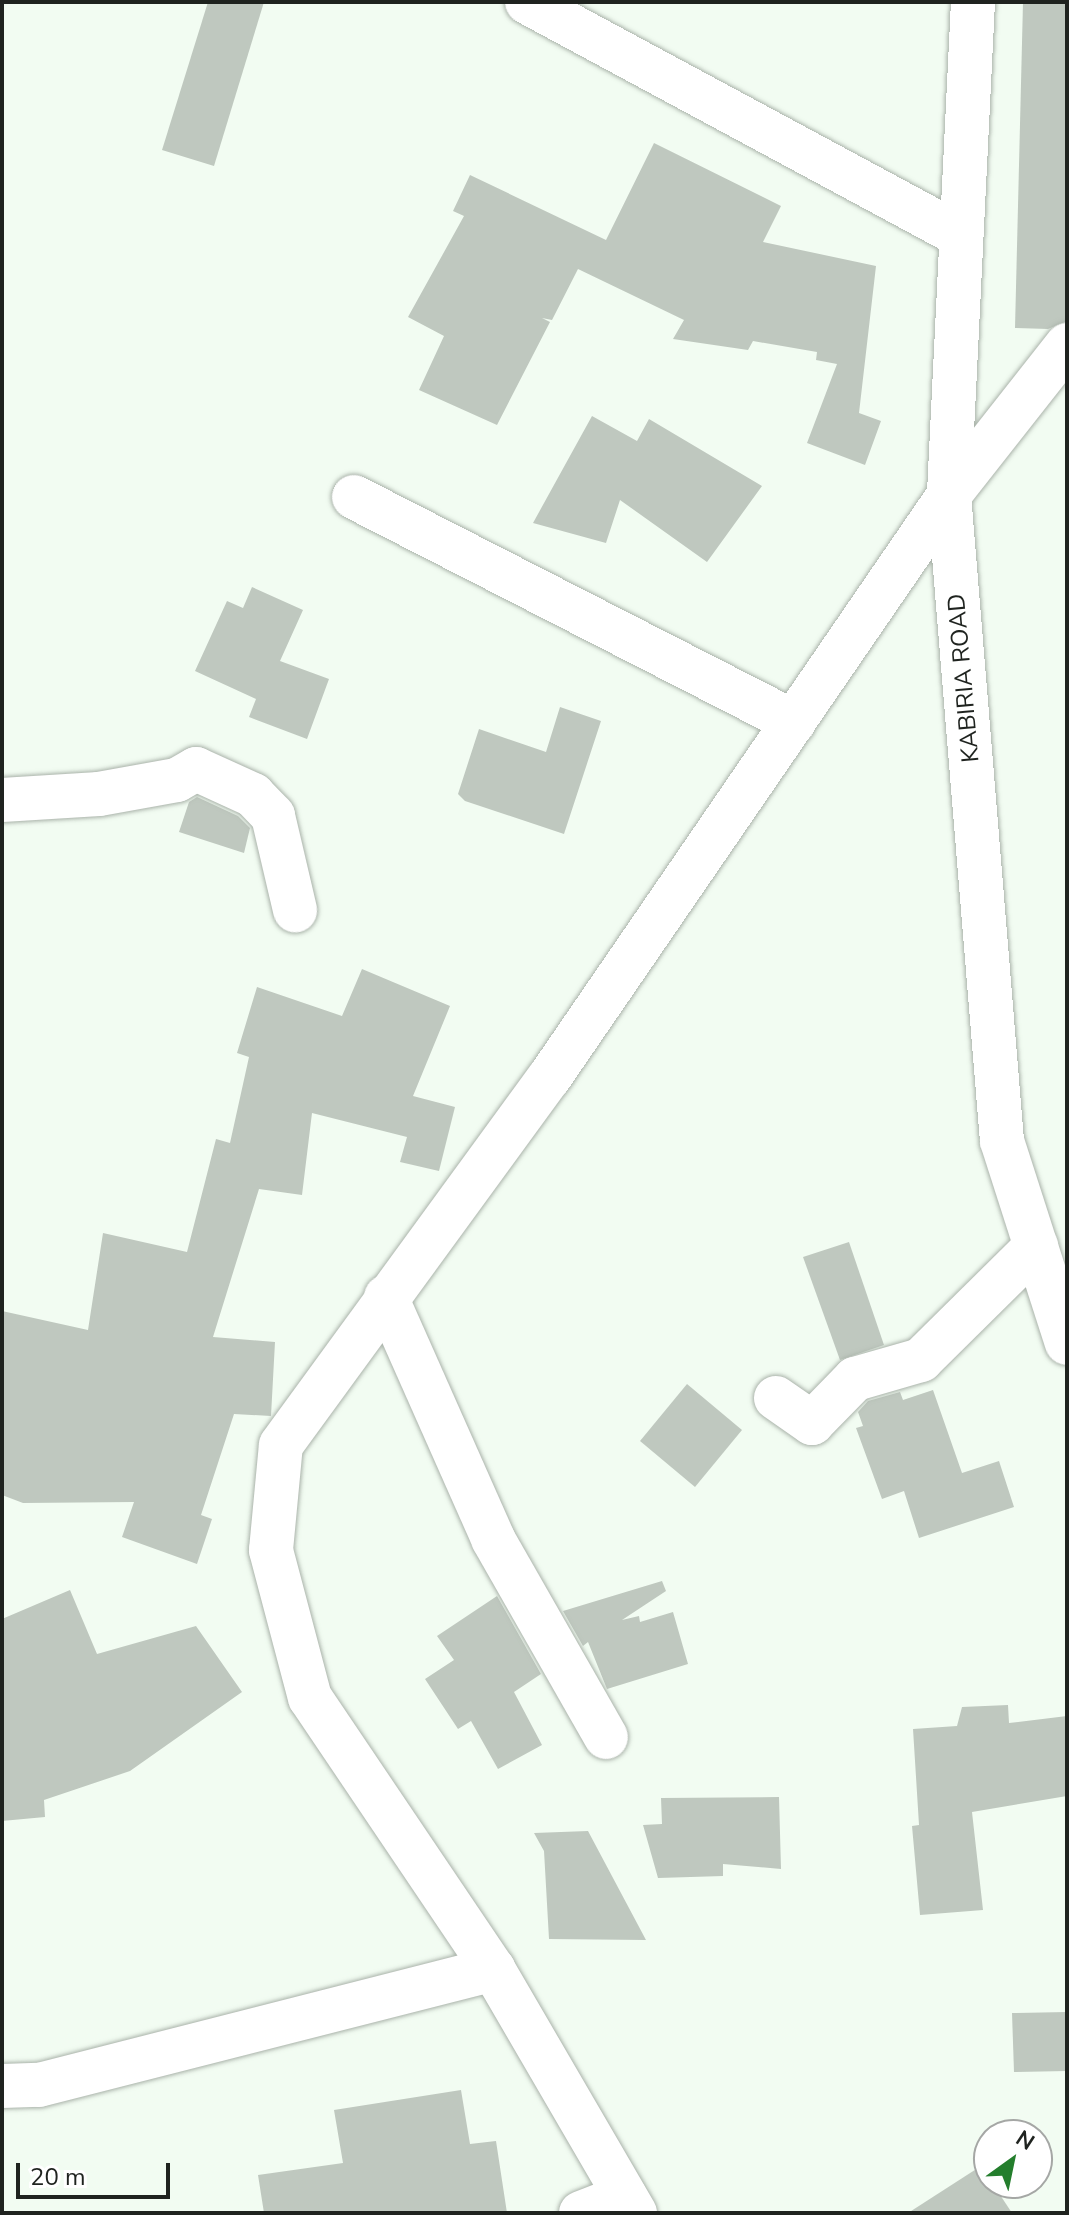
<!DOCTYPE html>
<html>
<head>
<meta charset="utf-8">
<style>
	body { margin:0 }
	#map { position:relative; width:1069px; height:2215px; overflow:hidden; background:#f2fcf2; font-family:"Nunito Sans",sans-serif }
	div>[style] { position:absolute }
	.building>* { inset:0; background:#bfc8bf }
	.roads { filter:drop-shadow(0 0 2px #aab3aa) drop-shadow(0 0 2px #aab3aa) }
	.minor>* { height:44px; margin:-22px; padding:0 22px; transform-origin:22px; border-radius:22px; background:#fff }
	.major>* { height:44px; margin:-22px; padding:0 22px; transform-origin:22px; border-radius:22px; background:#fff }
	span { translate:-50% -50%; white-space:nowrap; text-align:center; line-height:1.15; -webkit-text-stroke:6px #fff; paint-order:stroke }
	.street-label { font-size:24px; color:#1f231f }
	.frame { position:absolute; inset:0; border:4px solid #1f231f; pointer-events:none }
	.north { position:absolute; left:973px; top:2119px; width:80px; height:80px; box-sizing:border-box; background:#fff; border:2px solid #a5a7a5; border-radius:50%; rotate:33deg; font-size:22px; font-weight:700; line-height:32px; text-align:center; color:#1f231f }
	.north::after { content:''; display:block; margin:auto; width:28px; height:36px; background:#247e2d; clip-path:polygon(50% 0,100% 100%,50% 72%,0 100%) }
	.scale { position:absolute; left:16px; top:2163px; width:154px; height:36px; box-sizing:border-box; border:4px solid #1f231f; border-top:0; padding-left:10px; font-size:24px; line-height:28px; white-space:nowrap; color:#1f231f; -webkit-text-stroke:6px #fff; paint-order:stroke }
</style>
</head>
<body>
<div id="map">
	<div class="building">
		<div style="clip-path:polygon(208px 2px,264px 2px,214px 166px,162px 150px)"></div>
		<div style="clip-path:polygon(1023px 2px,1067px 2px,1067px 321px,1048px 329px,1015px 328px)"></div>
		<div style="clip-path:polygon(654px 143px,781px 206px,763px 242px,876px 266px,859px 413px,881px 421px,865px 465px,807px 443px,837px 364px,816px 360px,817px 352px,753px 341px,748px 350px,673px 339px,684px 320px,578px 269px,552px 320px,542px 318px,550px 322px,497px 425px,419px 390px,444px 336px,408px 317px,464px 216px,453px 211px,470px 175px,606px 240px)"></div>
		<div style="clip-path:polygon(592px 416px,637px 441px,649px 419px,762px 486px,707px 562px,620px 500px,606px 543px,533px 523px)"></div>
		<div style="clip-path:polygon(252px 587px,303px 610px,280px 661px,329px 679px,307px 739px,249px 717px,256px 699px,195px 671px,227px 601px,243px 608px)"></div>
		<div style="clip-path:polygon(560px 707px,601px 721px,564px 834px,465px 801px,458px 794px,479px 729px,546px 752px)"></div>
		<div style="clip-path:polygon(197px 797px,238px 816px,250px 828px,244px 853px,179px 832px,189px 802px)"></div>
		<div style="clip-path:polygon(362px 969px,450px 1006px,413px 1096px,455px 1107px,439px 1171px,400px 1162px,407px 1137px,312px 1113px,302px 1195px,259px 1189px,213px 1337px,275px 1342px,271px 1416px,234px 1414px,201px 1515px,212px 1519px,197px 1564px,122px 1537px,134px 1502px,23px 1503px,2px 1495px,2px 1311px,88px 1330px,103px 1233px,187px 1252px,216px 1139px,230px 1143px,249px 1057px,237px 1053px,257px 987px,342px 1016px)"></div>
		<div style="clip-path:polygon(849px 1242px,884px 1345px,840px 1360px,803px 1257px)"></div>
		<div style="clip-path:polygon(687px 1384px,742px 1430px,695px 1487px,640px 1441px)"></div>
		<div style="clip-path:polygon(933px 1390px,962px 1473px,999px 1461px,1014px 1507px,919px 1538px,904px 1491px,882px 1499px,856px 1428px,863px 1426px,858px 1412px,868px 1401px,900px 1392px,903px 1400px)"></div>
		<div style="clip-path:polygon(662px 1581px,666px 1591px,622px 1620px,639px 1616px,640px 1622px,673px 1612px,688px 1664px,607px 1689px,588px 1642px,583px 1646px,563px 1611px)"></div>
		<div style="clip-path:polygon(70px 1590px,97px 1654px,196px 1626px,242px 1692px,130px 1771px,44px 1800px,45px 1817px,2px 1821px,2px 1619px)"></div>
		<div style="clip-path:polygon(497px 1596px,541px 1674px,514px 1692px,542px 1745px,498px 1769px,471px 1721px,458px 1729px,425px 1679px,454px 1660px,437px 1636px)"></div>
		<div style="clip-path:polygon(1008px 1705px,1009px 1723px,1067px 1716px,1067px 1796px,972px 1812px,983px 1910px,920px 1915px,912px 1826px,919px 1825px,913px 1729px,957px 1726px,962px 1707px)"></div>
		<div style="clip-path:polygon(779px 1797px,781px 1869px,723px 1864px,723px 1876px,658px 1878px,643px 1825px,662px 1824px,661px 1798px)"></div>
		<div style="clip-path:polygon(588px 1831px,646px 1940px,549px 1939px,544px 1851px,534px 1833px)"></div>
		<div style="clip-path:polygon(1067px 2012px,1067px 2071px,1014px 2072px,1012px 2013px)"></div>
		<div style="clip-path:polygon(461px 2090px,470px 2144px,496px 2141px,507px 2213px,264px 2213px,258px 2175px,343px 2163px,334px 2110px)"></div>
		<div style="clip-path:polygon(981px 2166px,1012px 2213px,908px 2213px)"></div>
	</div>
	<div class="roads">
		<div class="minor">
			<div style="left:527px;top:2px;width:491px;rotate:28.3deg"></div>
			<div style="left:949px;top:495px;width:191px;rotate:-51.8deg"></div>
			<div style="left:354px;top:497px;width:494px;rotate:27.1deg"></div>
			<div style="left:2px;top:800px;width:97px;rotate:-3.5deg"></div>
			<div style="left:99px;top:794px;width:79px;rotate:-10.2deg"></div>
			<div style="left:177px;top:780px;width:22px;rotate:-30deg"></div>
			<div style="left:196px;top:769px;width:63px;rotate:24.5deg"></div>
			<div style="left:253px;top:795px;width:29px;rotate:46deg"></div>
			<div style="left:273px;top:816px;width:97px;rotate:76.8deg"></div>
			<div style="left:386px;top:1297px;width:265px;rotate:66.1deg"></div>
			<div style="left:493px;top:1539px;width:228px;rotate:60.3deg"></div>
			<div style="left:776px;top:1398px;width:44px;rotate:34.8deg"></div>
			<div style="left:812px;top:1423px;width:62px;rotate:-45.7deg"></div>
			<div style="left:855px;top:1379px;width:69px;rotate:-16.1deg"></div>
			<div style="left:921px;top:1360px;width:162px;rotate:-44.7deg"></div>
			<div style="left:2px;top:2086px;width:37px;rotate:-2deg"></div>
			<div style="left:39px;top:2085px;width:469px;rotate:-14.3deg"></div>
			<div style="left:581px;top:2213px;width:47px;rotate:-21.1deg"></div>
		</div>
		<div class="major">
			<div style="left:973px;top:2px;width:494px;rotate:92.8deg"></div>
			<div style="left:949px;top:495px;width:648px;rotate:85.31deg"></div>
			<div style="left:1002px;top:1141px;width:212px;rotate:72.2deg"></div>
			<div style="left:635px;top:2213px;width:282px;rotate:-120.2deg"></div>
			<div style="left:493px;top:1969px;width:327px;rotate:-124deg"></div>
			<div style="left:310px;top:1698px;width:153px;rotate:-104.8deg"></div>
			<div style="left:271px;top:1550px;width:105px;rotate:-84.6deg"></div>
			<div style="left:281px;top:1445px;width:454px;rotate:-53.9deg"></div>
			<div style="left:549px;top:1078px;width:707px;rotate:-55.55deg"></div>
		</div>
	</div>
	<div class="street-label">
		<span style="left:964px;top:678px;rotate:-95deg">KABIRIA ROAD</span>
	</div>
	<div class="frame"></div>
	<div class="north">N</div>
	<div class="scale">20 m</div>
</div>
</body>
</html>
